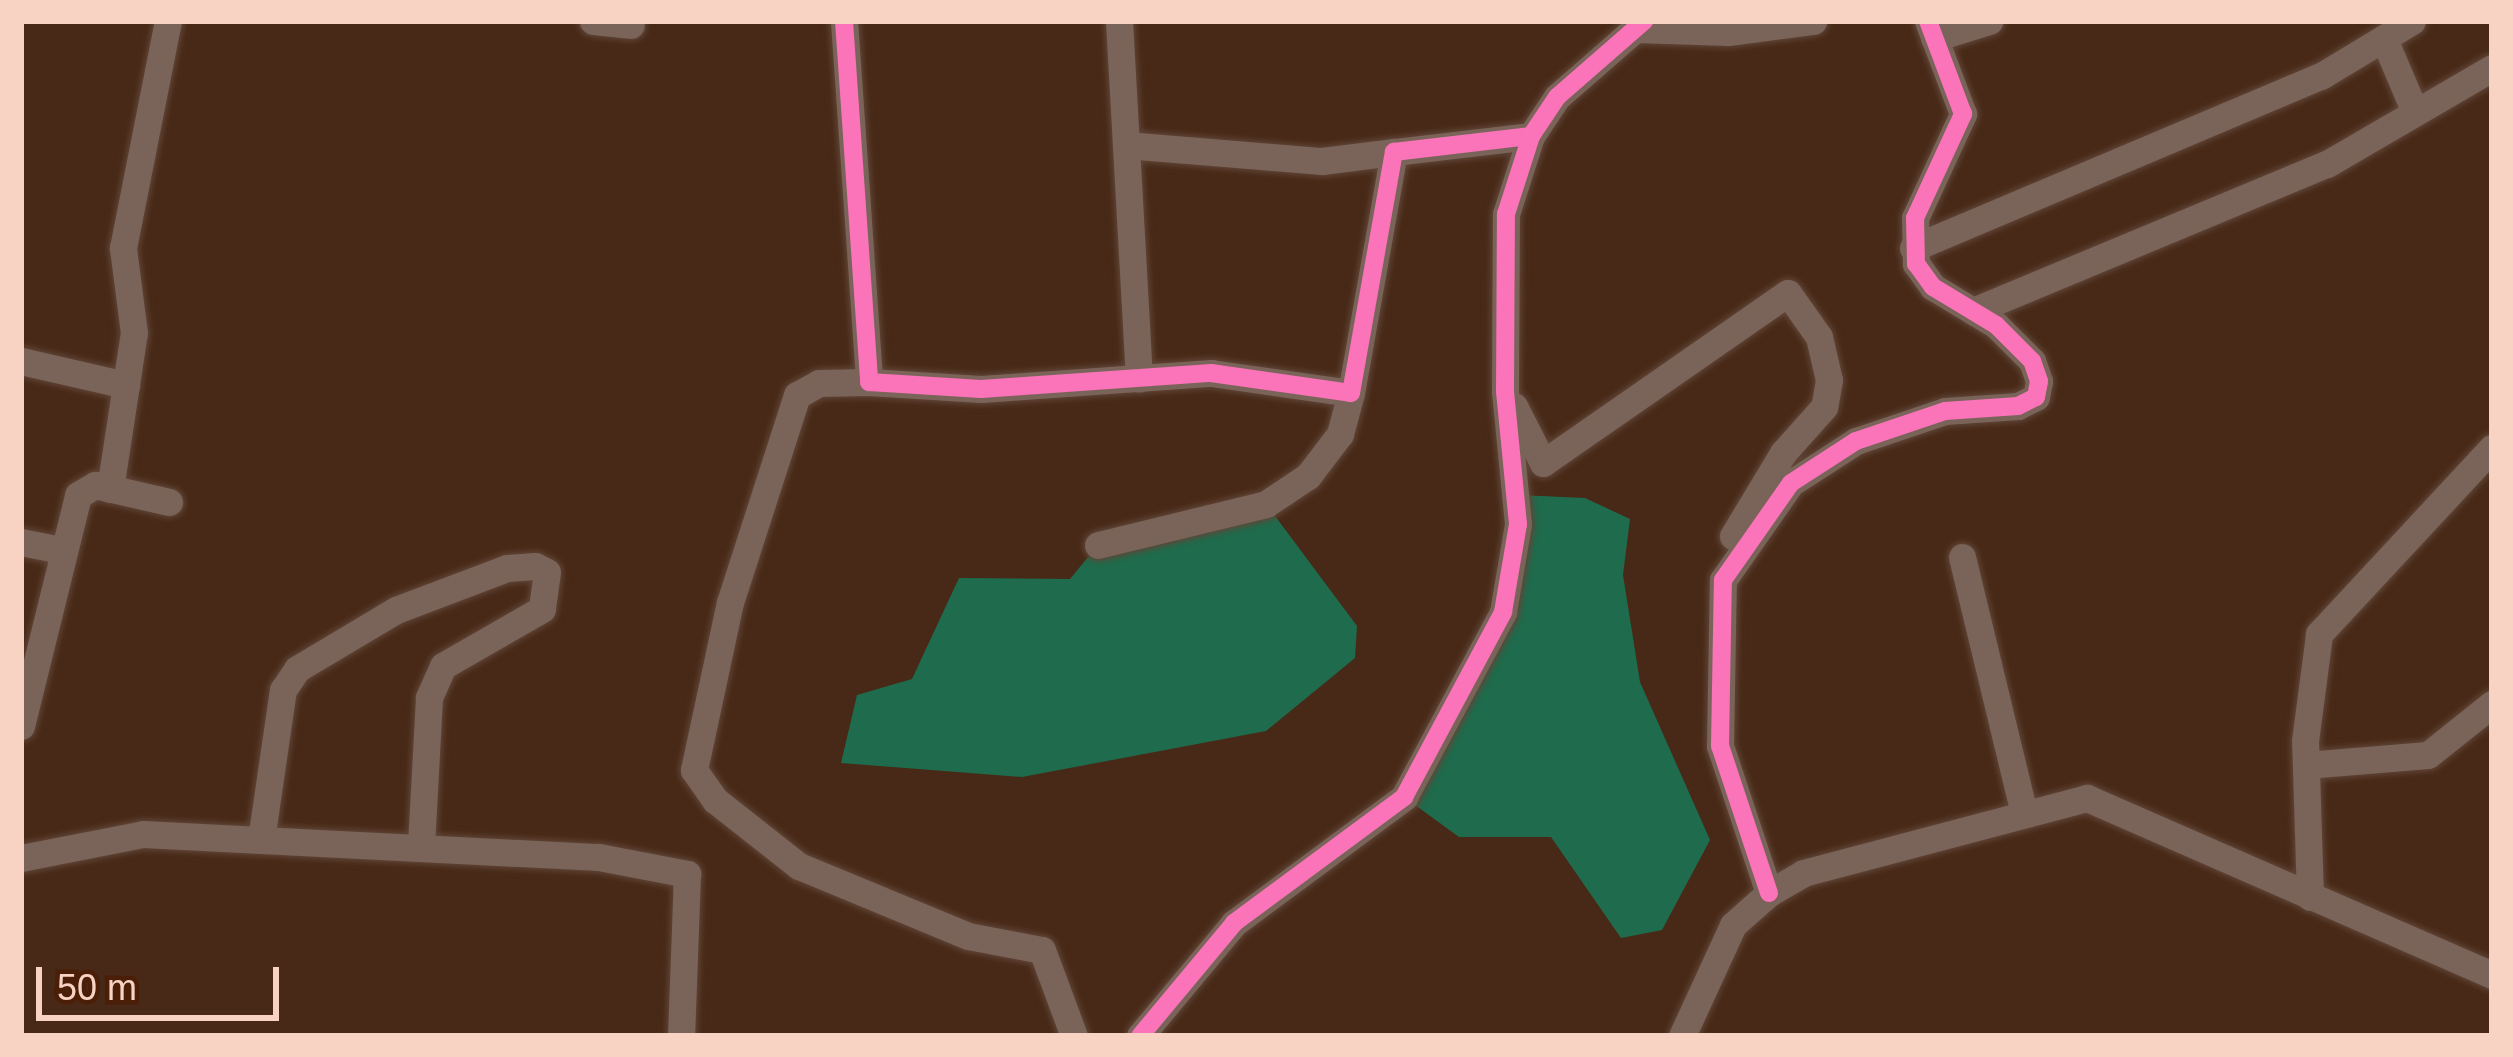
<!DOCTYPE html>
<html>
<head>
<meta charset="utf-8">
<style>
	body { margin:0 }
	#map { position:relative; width:2513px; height:1057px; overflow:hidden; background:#482917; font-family:Helvetica,sans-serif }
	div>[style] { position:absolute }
	.forest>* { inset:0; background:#1e6c4d }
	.roads { filter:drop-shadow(0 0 3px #604537) drop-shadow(0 0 3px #604537) }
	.street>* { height:27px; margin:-13.5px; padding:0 13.5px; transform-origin:13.5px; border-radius:13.5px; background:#7a6459 }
	.cycleway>* { height:18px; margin:-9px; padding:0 9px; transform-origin:9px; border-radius:9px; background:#fb73b8 }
	span { translate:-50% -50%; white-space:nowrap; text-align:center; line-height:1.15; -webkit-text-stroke:12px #4b1e07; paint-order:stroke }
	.frame { position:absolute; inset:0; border:24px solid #f8d3c3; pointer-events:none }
	.scale { position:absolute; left:36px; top:967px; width:243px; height:54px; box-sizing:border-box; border:6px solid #f8d3c3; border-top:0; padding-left:15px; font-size:36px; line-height:42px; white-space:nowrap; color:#f8d3c3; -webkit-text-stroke:9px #4b1e07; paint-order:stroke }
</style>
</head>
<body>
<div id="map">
	<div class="forest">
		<div style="clip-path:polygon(1517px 495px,1585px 498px,1630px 519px,1623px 575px,1640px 682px,1710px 840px,1662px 930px,1621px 938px,1551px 837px,1459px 837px,1404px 797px,1481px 655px)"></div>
		<div style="clip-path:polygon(1266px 504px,1357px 626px,1355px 658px,1266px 731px,1022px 777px,841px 763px,857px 695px,912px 679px,959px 578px,1070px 579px,1098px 545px)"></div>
	</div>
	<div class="roads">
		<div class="street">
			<div style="left:593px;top:21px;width:38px;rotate:6deg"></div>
			<div style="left:844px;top:21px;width:362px;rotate:86deg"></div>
			<div style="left:869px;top:382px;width:112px;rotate:3.6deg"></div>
			<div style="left:981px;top:389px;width:231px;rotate:-4deg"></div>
			<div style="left:1211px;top:373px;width:141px;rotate:8.1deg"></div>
			<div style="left:1351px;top:393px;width:245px;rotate:-79.9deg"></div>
			<div style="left:1394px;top:152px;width:138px;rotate:-6.7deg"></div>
			<div style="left:1119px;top:21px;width:358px;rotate:86.8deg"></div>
			<div style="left:1634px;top:29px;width:94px;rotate:1.8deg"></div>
			<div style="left:1728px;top:32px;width:86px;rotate:-7.4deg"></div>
			<div style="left:1934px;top:38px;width:58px;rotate:-17.2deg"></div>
			<div style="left:2384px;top:39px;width:79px;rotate:67deg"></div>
			<div style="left:1126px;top:145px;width:197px;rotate:4.7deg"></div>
			<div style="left:1322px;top:161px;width:73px;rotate:-7.1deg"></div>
			<div style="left:1913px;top:248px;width:443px;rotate:-22.9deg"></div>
			<div style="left:2321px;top:76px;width:106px;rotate:-31.1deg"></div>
			<div style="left:1973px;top:311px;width:383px;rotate:-22.6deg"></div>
			<div style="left:2327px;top:164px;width:191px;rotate:-30.2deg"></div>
			<div style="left:21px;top:361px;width:108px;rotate:12.9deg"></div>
			<div style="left:869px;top:382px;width:50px;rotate:178.9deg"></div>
			<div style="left:819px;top:383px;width:25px;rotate:151deg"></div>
			<div style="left:797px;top:395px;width:218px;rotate:107.9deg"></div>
			<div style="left:730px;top:602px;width:172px;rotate:102.1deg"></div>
			<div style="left:694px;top:770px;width:37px;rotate:55deg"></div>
			<div style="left:715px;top:800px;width:107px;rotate:38.2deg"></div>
			<div style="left:799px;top:866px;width:183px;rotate:22.5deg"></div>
			<div style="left:968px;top:936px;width:75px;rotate:10.7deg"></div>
			<div style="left:1042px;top:950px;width:92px;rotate:69.6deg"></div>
			<div style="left:1514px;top:406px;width:64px;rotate:63deg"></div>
			<div style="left:1543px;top:463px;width:298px;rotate:-34.8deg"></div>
			<div style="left:1788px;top:293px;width:54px;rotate:54.8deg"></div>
			<div style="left:1819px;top:337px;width:44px;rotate:76.9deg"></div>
			<div style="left:1829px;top:380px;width:27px;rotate:100deg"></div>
			<div style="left:1824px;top:407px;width:62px;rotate:131.7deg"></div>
			<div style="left:1783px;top:453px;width:97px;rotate:121.1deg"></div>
			<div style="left:110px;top:489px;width:158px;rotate:-81.3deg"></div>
			<div style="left:134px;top:333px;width:86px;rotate:-97.4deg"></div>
			<div style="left:123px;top:248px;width:231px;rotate:-78.8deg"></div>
			<div style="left:21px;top:542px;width:41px;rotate:11.3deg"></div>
			<div style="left:1098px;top:545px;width:173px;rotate:-13.7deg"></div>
			<div style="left:1266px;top:504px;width:50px;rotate:-33.7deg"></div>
			<div style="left:1308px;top:476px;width:53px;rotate:-52.7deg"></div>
			<div style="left:1340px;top:434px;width:42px;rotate:-75deg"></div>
			<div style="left:1962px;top:557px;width:264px;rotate:76.4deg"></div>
			<div style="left:21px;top:726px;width:238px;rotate:-76.1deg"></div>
			<div style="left:78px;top:495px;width:20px;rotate:-30deg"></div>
			<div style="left:95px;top:485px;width:76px;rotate:12.9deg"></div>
			<div style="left:2306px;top:765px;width:122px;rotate:-4.7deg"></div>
			<div style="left:2428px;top:755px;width:82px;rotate:-38.6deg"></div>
			<div style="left:261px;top:840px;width:152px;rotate:-81.7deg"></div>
			<div style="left:283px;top:690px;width:25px;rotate:-56deg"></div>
			<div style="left:297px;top:669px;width:115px;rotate:-30.8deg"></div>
			<div style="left:396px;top:610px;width:119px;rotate:-20.7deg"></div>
			<div style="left:507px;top:568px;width:28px;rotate:-4deg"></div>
			<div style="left:535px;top:566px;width:13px;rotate:27deg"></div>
			<div style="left:547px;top:572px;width:37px;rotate:98deg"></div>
			<div style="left:542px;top:609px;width:114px;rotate:150.1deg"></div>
			<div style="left:443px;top:666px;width:35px;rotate:114deg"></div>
			<div style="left:429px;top:698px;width:150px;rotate:93.1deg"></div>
			<div style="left:21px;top:858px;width:124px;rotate:-11.1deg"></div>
			<div style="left:143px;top:834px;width:457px;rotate:2.9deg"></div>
			<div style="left:599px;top:857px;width:90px;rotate:10.9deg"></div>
			<div style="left:687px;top:874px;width:162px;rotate:92.1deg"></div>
			<div style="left:1769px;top:893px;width:155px;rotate:-108.4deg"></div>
			<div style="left:1720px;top:746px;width:166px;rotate:-89deg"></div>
			<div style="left:1723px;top:580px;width:118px;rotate:-55deg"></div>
			<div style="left:1791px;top:483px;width:77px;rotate:-32.9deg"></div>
			<div style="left:1856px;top:441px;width:94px;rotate:-18.6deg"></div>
			<div style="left:1945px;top:411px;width:73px;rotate:-3.9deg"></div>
			<div style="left:2018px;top:406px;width:20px;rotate:-27deg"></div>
			<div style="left:2036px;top:397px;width:16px;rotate:-79deg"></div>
			<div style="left:2039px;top:381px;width:21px;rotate:-109deg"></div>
			<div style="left:2032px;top:361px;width:51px;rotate:-135deg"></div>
			<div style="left:1996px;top:325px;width:74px;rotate:-148.9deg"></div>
			<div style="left:1933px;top:287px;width:29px;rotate:-126deg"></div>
			<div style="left:1916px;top:264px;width:46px;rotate:-91.2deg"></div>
			<div style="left:1915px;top:218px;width:115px;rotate:-65.2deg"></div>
			<div style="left:1963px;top:114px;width:99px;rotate:-110.6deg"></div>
			<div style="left:2310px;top:897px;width:156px;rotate:-91.8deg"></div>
			<div style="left:2305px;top:741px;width:108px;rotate:-82.5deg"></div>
			<div style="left:2319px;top:634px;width:254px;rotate:-47.1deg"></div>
			<div style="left:1140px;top:1036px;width:147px;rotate:-50.2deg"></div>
			<div style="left:1234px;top:923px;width:212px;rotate:-36.5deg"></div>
			<div style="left:1404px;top:797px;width:210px;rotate:-61.8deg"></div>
			<div style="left:1503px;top:612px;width:89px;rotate:-80.3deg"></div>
			<div style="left:1518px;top:524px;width:133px;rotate:-95.6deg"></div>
			<div style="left:1505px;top:392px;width:178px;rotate:-89.7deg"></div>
			<div style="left:1506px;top:214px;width:82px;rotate:-72.2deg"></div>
			<div style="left:1531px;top:136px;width:47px;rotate:-56.3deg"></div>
			<div style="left:1557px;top:97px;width:116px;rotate:-41.1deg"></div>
			<div style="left:1682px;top:1036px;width:122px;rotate:-65.3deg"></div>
			<div style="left:1733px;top:925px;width:48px;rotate:-41.6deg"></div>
			<div style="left:1769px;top:893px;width:39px;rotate:-30deg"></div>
			<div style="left:1803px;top:873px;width:294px;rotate:-14.8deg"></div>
			<div style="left:2087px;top:798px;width:442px;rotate:23.6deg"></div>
		</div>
	</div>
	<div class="cycleway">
		<div style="left:844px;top:21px;width:362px;rotate:86deg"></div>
		<div style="left:869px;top:382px;width:112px;rotate:3.6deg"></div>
		<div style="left:981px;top:389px;width:231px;rotate:-4deg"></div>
		<div style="left:1211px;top:373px;width:141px;rotate:8.1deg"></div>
		<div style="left:1351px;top:393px;width:245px;rotate:-79.9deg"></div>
		<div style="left:1394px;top:152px;width:138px;rotate:-6.7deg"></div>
		<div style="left:1769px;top:893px;width:155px;rotate:-108.4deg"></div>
		<div style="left:1720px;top:746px;width:166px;rotate:-89deg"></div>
		<div style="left:1723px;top:580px;width:118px;rotate:-55deg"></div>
		<div style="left:1791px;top:483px;width:77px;rotate:-32.9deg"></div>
		<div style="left:1856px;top:441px;width:94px;rotate:-18.6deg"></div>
		<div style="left:1945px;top:411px;width:73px;rotate:-3.9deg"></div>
		<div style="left:2018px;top:406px;width:20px;rotate:-27deg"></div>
		<div style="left:2036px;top:397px;width:16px;rotate:-79deg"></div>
		<div style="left:2039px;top:381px;width:21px;rotate:-109deg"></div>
		<div style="left:2032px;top:361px;width:51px;rotate:-135deg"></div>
		<div style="left:1996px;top:325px;width:74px;rotate:-148.9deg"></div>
		<div style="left:1933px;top:287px;width:29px;rotate:-126deg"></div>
		<div style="left:1916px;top:264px;width:46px;rotate:-91.2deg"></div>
		<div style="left:1915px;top:218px;width:115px;rotate:-65.2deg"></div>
		<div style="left:1963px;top:114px;width:99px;rotate:-110.6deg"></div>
		<div style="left:1140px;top:1036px;width:147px;rotate:-50.2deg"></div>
		<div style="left:1234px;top:923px;width:212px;rotate:-36.5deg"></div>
		<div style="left:1404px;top:797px;width:210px;rotate:-61.8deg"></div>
		<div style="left:1503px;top:612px;width:89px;rotate:-80.3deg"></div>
		<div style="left:1518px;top:524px;width:133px;rotate:-95.6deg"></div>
		<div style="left:1505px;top:392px;width:178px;rotate:-89.7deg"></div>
		<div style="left:1506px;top:214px;width:82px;rotate:-72.2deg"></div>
		<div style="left:1531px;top:136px;width:47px;rotate:-56.3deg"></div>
		<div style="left:1557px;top:97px;width:116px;rotate:-41.1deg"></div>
	</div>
	<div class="frame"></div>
	<div class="scale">50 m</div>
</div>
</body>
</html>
